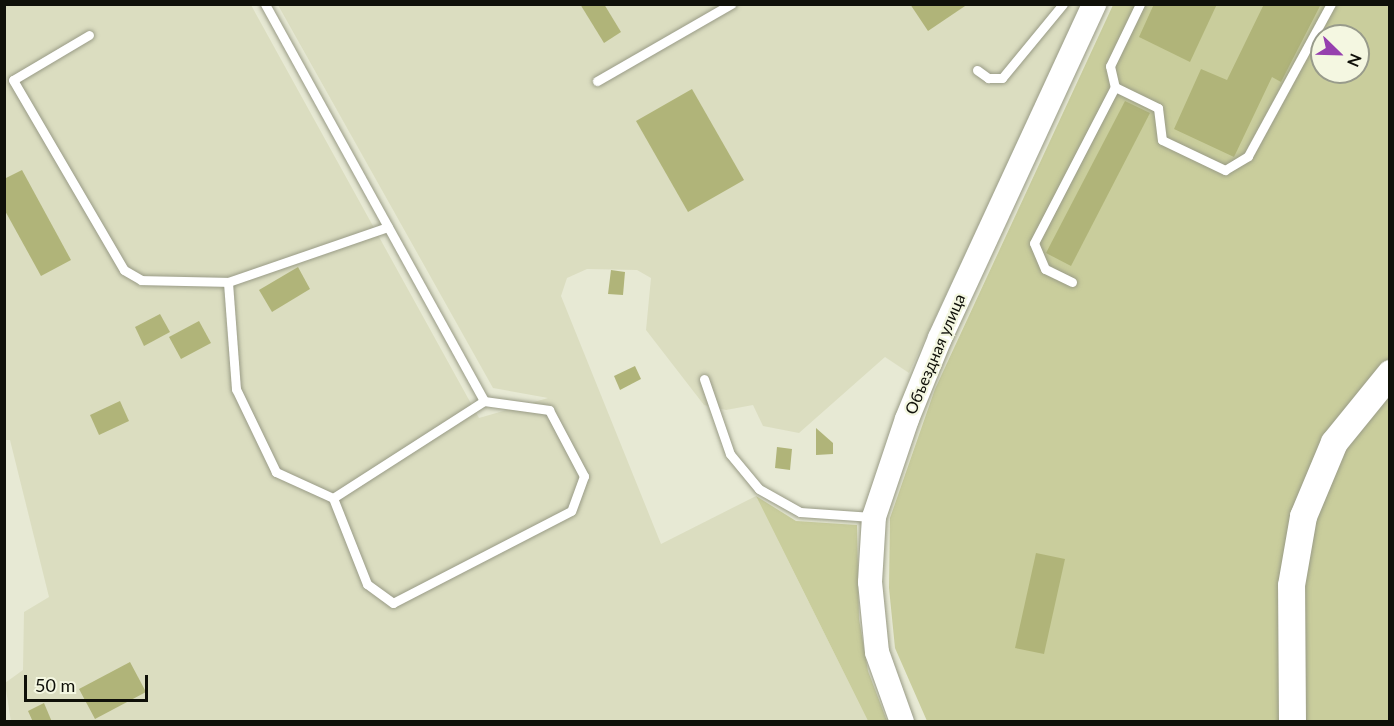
<!DOCTYPE html>
<html>
<head>
<meta charset="utf-8">
<style>
	body { margin:0 }
	#map { position:relative; width:1394px; height:726px; overflow:hidden; background:#e7e9d4; font-family:Lato,sans-serif }
	div>[style] { position:absolute }
	.built>* { inset:0; background:#dbddc0 }
	.green>* { inset:0; background:#c9cd9c }
	.building>* { inset:0; background:#b0b479 }
	.roads { filter:drop-shadow(0 0 2px #999b86) drop-shadow(0 0 2px #999b86) }
	.service>* { height:9px; margin:-4.5px; padding:0 4.5px; transform-origin:4.5px; border-radius:4.5px; background:#fff }
	.tertiary>* { height:24px; margin:-12px; padding:0 12px; transform-origin:12px; border-radius:12px; background:#fff }
	.secondary>* { height:27px; margin:-13.5px; padding:0 13.5px; transform-origin:13.5px; border-radius:13.5px; background:#fff }
	span { translate:-50% -50%; white-space:nowrap; text-align:center; line-height:1.15; -webkit-text-stroke:4.5px #f4f7e1; paint-order:stroke }
	.street-label { font-size:16px; color:#0f1009 }
	.frame { position:absolute; inset:0; border:6px solid #0f1009; pointer-events:none }
	.north { position:absolute; left:1310px; top:24px; width:60px; height:60px; box-sizing:border-box; background:#f4f7e1; border:2px solid #989b8b; border-radius:50%; rotate:113deg; font-size:16px; font-weight:700; line-height:24px; text-align:center; color:#0f1009 }
	.north::after { content:''; display:block; margin:auto; width:21px; height:27px; background:#9640ae; clip-path:polygon(50% 0,100% 100%,50% 72%,0 100%) }
	.scale { position:absolute; left:24px; top:675px; width:124px; height:27px; box-sizing:border-box; border:3px solid #0f1009; border-top:0; padding-left:8px; font-size:18px; line-height:21px; white-space:nowrap; color:#0f1009; -webkit-text-stroke:4px #f4f7e1; paint-order:stroke }
</style>
</head>
<body>
<div id="map">
	<div class="built">
		<div style="clip-path:polygon(5px 5px,251px 5px,479px 418px,548px 398px,493px 388px,278px 5px,1082px 5px,909px 373px,885px 357px,799px 433px,763px 426px,753px 405px,726px 410px,704px 405px,646px 330px,651px 278px,637px 270px,587px 269px,567px 278px,561px 296px,661px 544px,756px 496px,868px 721px,11px 722px,5px 683px,23px 670px,24px 612px,49px 597px,10px 440px,5px 440px)"></div>
	</div>
	<div class="green">
		<div style="clip-path:polygon(evenodd,1113px 5px,1389px 5px,1389px 721px,927px 721px,895px 648px,889px 588px,890px 518px,935px 389px,1113px 5px,1322px 36px,1358px 36px,1358px 72px,1322px 72px,1322px 36px)"></div>
		<div style="clip-path:polygon(756px 496px,796px 521px,857px 525px,859px 619px,868px 671px,887px 721px,868px 721px)"></div>
	</div>
	<div class="building">
		<div style="clip-path:polygon(580px 4px,604px 4px,621px 32px,604px 43px)"></div>
		<div style="clip-path:polygon(910px 4px,968px 4px,928px 31px)"></div>
		<div style="clip-path:polygon(1154px 4px,1217px 4px,1190px 62px,1139px 37px)"></div>
		<div style="clip-path:polygon(1264px 4px,1321px 4px,1281px 82px,1272px 77px,1234px 157px,1174px 129px,1201px 69px,1227px 80px)"></div>
		<div style="clip-path:polygon(692px 89px,744px 180px,688px 212px,636px 121px)"></div>
		<div style="clip-path:polygon(1125px 101px,1150px 113px,1071px 266px,1046px 253px)"></div>
		<div style="clip-path:polygon(22px 170px,71px 260px,41px 276px,4px 209px,4px 179px)"></div>
		<div style="clip-path:polygon(298px 267px,310px 289px,272px 312px,259px 290px)"></div>
		<div style="clip-path:polygon(611px 270px,625px 272px,623px 295px,608px 294px)"></div>
		<div style="clip-path:polygon(160px 314px,170px 332px,144px 346px,135px 327px)"></div>
		<div style="clip-path:polygon(199px 321px,211px 343px,181px 359px,169px 337px)"></div>
		<div style="clip-path:polygon(635px 366px,641px 379px,620px 390px,614px 376px)"></div>
		<div style="clip-path:polygon(120px 401px,129px 421px,99px 435px,90px 415px)"></div>
		<div style="clip-path:polygon(816px 428px,833px 443px,833px 454px,816px 455px)"></div>
		<div style="clip-path:polygon(777px 447px,792px 449px,790px 470px,775px 468px)"></div>
		<div style="clip-path:polygon(1036px 553px,1065px 559px,1044px 654px,1015px 648px)"></div>
		<div style="clip-path:polygon(130px 662px,146px 692px,95px 719px,79px 689px)"></div>
		<div style="clip-path:polygon(44px 703px,52px 722px,33px 722px,28px 711px)"></div>
	</div>
	<div class="roads">
		<div class="service">
			<div style="left:265px;top:4px;width:453px;rotate:61.1deg"></div>
			<div style="left:1140px;top:4px;width:69px;rotate:115.8deg"></div>
			<div style="left:1110px;top:66px;width:22px;rotate:77deg"></div>
			<div style="left:1115px;top:87px;width:48px;rotate:26deg"></div>
			<div style="left:1158px;top:108px;width:32px;rotate:83deg"></div>
			<div style="left:1162px;top:140px;width:70px;rotate:25.5deg"></div>
			<div style="left:1225px;top:170px;width:27px;rotate:-31deg"></div>
			<div style="left:1248px;top:156px;width:173px;rotate:-61.4deg"></div>
			<div style="left:89px;top:35px;width:88px;rotate:149.4deg"></div>
			<div style="left:13px;top:80px;width:220px;rotate:59.7deg"></div>
			<div style="left:124px;top:270px;width:20px;rotate:30deg"></div>
			<div style="left:141px;top:280px;width:87px;rotate:1.3deg"></div>
			<div style="left:977px;top:70px;width:14px;rotate:36deg"></div>
			<div style="left:988px;top:78px;width:14px"></div>
			<div style="left:1002px;top:78px;width:96px;rotate:-50.5deg"></div>
			<div style="left:597px;top:81px;width:155px;rotate:-29.9deg"></div>
			<div style="left:1072px;top:282px;width:30px;rotate:-154deg"></div>
			<div style="left:1045px;top:269px;width:28px;rotate:-113deg"></div>
			<div style="left:1034px;top:243px;width:176px;rotate:-62.6deg"></div>
			<div style="left:704px;top:379px;width:79px;rotate:70.9deg"></div>
			<div style="left:730px;top:454px;width:45px;rotate:50.4deg"></div>
			<div style="left:759px;top:489px;width:47px;rotate:29.3deg"></div>
			<div style="left:800px;top:512px;width:72px;rotate:4deg"></div>
			<div style="left:484px;top:401px;width:66px;rotate:7.9deg"></div>
			<div style="left:549px;top:410px;width:75px;rotate:62.1deg"></div>
			<div style="left:584px;top:476px;width:37px;rotate:110deg"></div>
			<div style="left:571px;top:511px;width:200px;rotate:152.7deg"></div>
			<div style="left:393px;top:603px;width:32px;rotate:-144deg"></div>
			<div style="left:367px;top:584px;width:92px;rotate:-111.6deg"></div>
			<div style="left:333px;top:498px;width:179px;rotate:-32.7deg"></div>
			<div style="left:333px;top:498px;width:63px;rotate:-155.5deg"></div>
			<div style="left:276px;top:472px;width:92px;rotate:-115.7deg"></div>
			<div style="left:236px;top:389px;width:107px;rotate:-94.3deg"></div>
			<div style="left:228px;top:282px;width:169px;rotate:-19deg"></div>
		</div>
		<div class="tertiary">
			<div style="left:902px;top:722px;width:74px;rotate:-109.7deg"></div>
			<div style="left:877px;top:652px;width:70px;rotate:-95.7deg"></div>
			<div style="left:870px;top:582px;width:65px;rotate:-86.5deg"></div>
			<div style="left:874px;top:517px;width:103px;rotate:-71.4deg"></div>
			<div style="left:907px;top:419px;width:87px;rotate:-67.8deg"></div>
			<div style="left:940px;top:338px;width:368px;rotate:-65.2deg"></div>
		</div>
		<div class="secondary">
			<div style="left:1292px;top:722px;width:137px;rotate:-90.4deg"></div>
			<div style="left:1291px;top:585px;width:70px;rotate:-80.1deg"></div>
			<div style="left:1303px;top:516px;width:80px;rotate:-67.3deg"></div>
			<div style="left:1334px;top:442px;width:89px;rotate:-50.9deg"></div>
		</div>
	</div>
	<div class="street-label">
		<span style="left:935px;top:354px;rotate:-67deg">Объездная улица</span>
	</div>
	<div class="frame"></div>
	<div class="north">N</div>
	<div class="scale">50 m</div>
</div>
</body>
</html>
